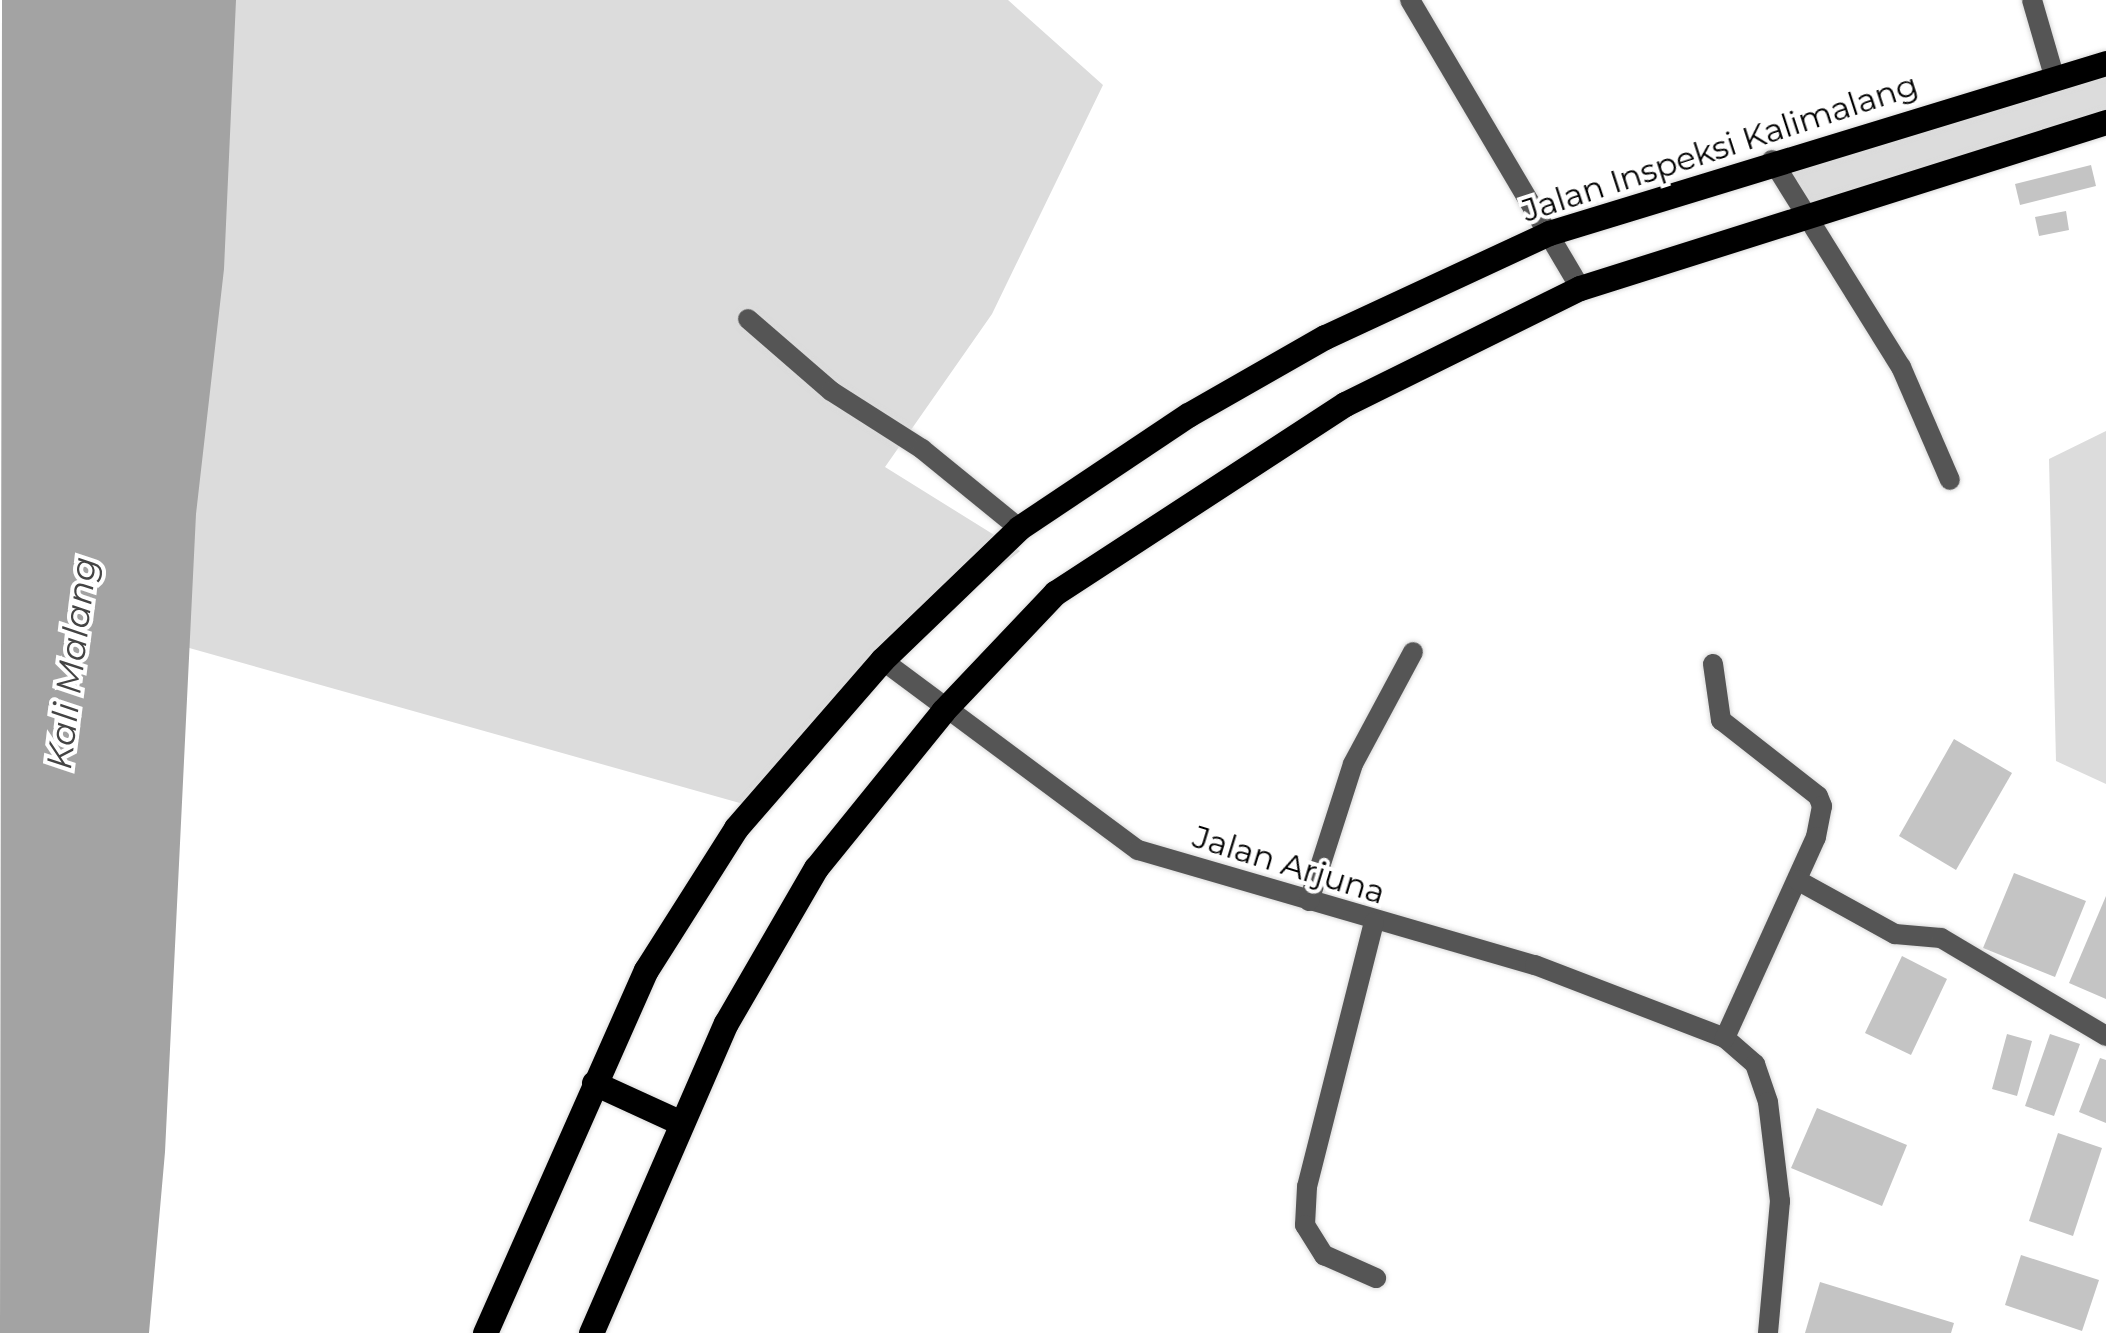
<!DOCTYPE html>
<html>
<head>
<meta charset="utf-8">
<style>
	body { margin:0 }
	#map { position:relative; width:2106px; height:1333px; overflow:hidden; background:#fff; font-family:Montserrat,sans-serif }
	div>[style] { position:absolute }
	.green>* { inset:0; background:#dcdcdc }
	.water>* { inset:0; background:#a3a3a3 }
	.building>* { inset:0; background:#c4c4c4 }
	.roads { filter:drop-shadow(0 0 2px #dbdbdb) drop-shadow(0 0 2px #dbdbdb) }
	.service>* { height:20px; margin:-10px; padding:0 10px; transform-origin:10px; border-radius:10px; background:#555 }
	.minor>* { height:20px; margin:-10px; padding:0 10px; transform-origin:10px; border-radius:10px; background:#555 }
	.primary>* { height:25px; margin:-12.5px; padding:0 12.5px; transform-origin:12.5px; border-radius:12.5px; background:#000 }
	span { translate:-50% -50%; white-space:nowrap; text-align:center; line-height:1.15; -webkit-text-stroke:8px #fff; paint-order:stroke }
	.street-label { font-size:32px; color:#000 }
	.water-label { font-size:35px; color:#444; font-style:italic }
</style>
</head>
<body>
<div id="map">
	<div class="green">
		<div style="clip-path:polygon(187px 0,1008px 0,1103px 85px,992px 314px,885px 467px,1020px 551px,882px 660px,754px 807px,72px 615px)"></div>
		<div style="clip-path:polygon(2106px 63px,2106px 122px,1805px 213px,1772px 160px)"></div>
		<div style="clip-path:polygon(2106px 431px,2106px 784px,2056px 761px,2049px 459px)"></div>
	</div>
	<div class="water">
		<div style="clip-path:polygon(2px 0,236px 0,224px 269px,196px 514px,165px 1152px,149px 1333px,0 1333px)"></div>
	</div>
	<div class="building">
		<div style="clip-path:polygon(2091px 165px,2096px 186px,2020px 205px,2015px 184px)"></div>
		<div style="clip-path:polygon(2066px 211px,2069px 230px,2039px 236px,2035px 217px)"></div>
		<div style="clip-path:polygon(1954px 739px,2012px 773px,1956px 870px,1899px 836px)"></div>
		<div style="clip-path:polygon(2014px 873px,2086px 901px,2055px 977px,1983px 948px)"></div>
		<div style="clip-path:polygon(2106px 896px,2106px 999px,2069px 983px)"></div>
		<div style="clip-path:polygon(1902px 956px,1947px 979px,1911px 1055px,1865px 1033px)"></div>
		<div style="clip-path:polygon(2007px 1034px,2032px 1041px,2017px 1096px,1992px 1089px)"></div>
		<div style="clip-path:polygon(2050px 1034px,2080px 1044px,2054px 1116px,2025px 1106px)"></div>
		<div style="clip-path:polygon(2100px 1058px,2106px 1060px,2106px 1123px,2079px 1112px)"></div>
		<div style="clip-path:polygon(1817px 1108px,1907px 1145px,1882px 1206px,1791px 1168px)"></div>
		<div style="clip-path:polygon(2058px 1133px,2102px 1148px,2073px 1236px,2029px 1221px)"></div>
		<div style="clip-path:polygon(2021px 1255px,2099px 1280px,2082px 1331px,2005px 1305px)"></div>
		<div style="clip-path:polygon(1820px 1282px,1954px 1323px,1951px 1333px,1805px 1333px)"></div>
	</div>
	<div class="roads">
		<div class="service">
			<div style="left:2032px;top:0;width:82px;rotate:73.8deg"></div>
		</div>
		<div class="minor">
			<div style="left:1410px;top:0;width:334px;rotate:59.4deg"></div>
			<div style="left:1772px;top:160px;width:244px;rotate:58.1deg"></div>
			<div style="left:1901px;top:367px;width:123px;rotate:66.6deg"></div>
			<div style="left:748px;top:319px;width:110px;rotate:40.9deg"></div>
			<div style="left:831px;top:391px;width:108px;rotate:32.5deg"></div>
			<div style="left:922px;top:449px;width:125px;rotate:39.2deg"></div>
			<div style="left:882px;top:660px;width:319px;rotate:36.6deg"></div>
			<div style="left:1138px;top:850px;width:413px;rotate:16.2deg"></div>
			<div style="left:1535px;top:965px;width:204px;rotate:21deg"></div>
			<div style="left:1725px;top:1038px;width:40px;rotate:41deg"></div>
			<div style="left:1755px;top:1064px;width:40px;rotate:71.1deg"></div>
			<div style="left:1768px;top:1102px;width:100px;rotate:83.1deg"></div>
			<div style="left:1780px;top:1201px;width:133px;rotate:95.2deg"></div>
			<div style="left:1713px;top:664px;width:57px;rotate:81.9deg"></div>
			<div style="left:1721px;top:720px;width:123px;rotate:38.1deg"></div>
			<div style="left:1818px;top:796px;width:11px;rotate:68deg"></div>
			<div style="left:1822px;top:806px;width:32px;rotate:101deg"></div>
			<div style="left:1816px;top:837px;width:221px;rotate:114.4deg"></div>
			<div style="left:1797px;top:880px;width:112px;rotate:28.9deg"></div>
			<div style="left:1895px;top:934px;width:46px;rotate:5deg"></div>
			<div style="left:1941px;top:938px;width:192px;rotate:30.7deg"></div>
			<div style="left:1309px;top:901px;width:144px;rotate:-72.2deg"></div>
			<div style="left:1353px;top:764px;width:127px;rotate:-61.8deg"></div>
			<div style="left:1374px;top:922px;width:273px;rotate:104.2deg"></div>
			<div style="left:1307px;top:1187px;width:38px;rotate:93deg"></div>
			<div style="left:1305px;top:1225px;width:36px;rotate:58deg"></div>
			<div style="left:1324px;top:1255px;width:57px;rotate:23.9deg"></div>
		</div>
		<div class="primary">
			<div style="left:594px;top:1083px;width:94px;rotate:24.6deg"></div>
			<div style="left:485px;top:1333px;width:397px;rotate:-66.1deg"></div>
			<div style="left:646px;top:970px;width:168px;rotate:-57.6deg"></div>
			<div style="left:736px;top:828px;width:223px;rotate:-49deg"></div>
			<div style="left:882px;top:660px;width:190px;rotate:-43.9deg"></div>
			<div style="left:1019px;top:528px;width:203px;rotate:-33.8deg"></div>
			<div style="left:1188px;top:415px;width:158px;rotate:-29.7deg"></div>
			<div style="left:1325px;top:337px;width:247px;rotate:-24.9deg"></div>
			<div style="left:1549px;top:233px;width:582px;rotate:-16.97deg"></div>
			<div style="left:591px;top:1333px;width:338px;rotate:-66.5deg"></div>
			<div style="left:726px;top:1023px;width:179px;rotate:-59.9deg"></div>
			<div style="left:816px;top:868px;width:202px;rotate:-51deg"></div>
			<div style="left:943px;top:711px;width:163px;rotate:-46.5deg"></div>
			<div style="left:1055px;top:593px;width:346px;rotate:-33.1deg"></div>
			<div style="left:1345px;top:404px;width:262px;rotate:-26.3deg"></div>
			<div style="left:1580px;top:288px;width:552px;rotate:-17.52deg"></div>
		</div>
	</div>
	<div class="street-label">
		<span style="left:1720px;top:148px;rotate:-18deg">Jalan Inspeksi Kalimalang</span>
		<span style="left:1289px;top:865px;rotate:17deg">Jalan Arjuna</span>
	</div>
	<div class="water-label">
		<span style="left:72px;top:663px;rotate:-83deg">Kali Malang</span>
	</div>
</div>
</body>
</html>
